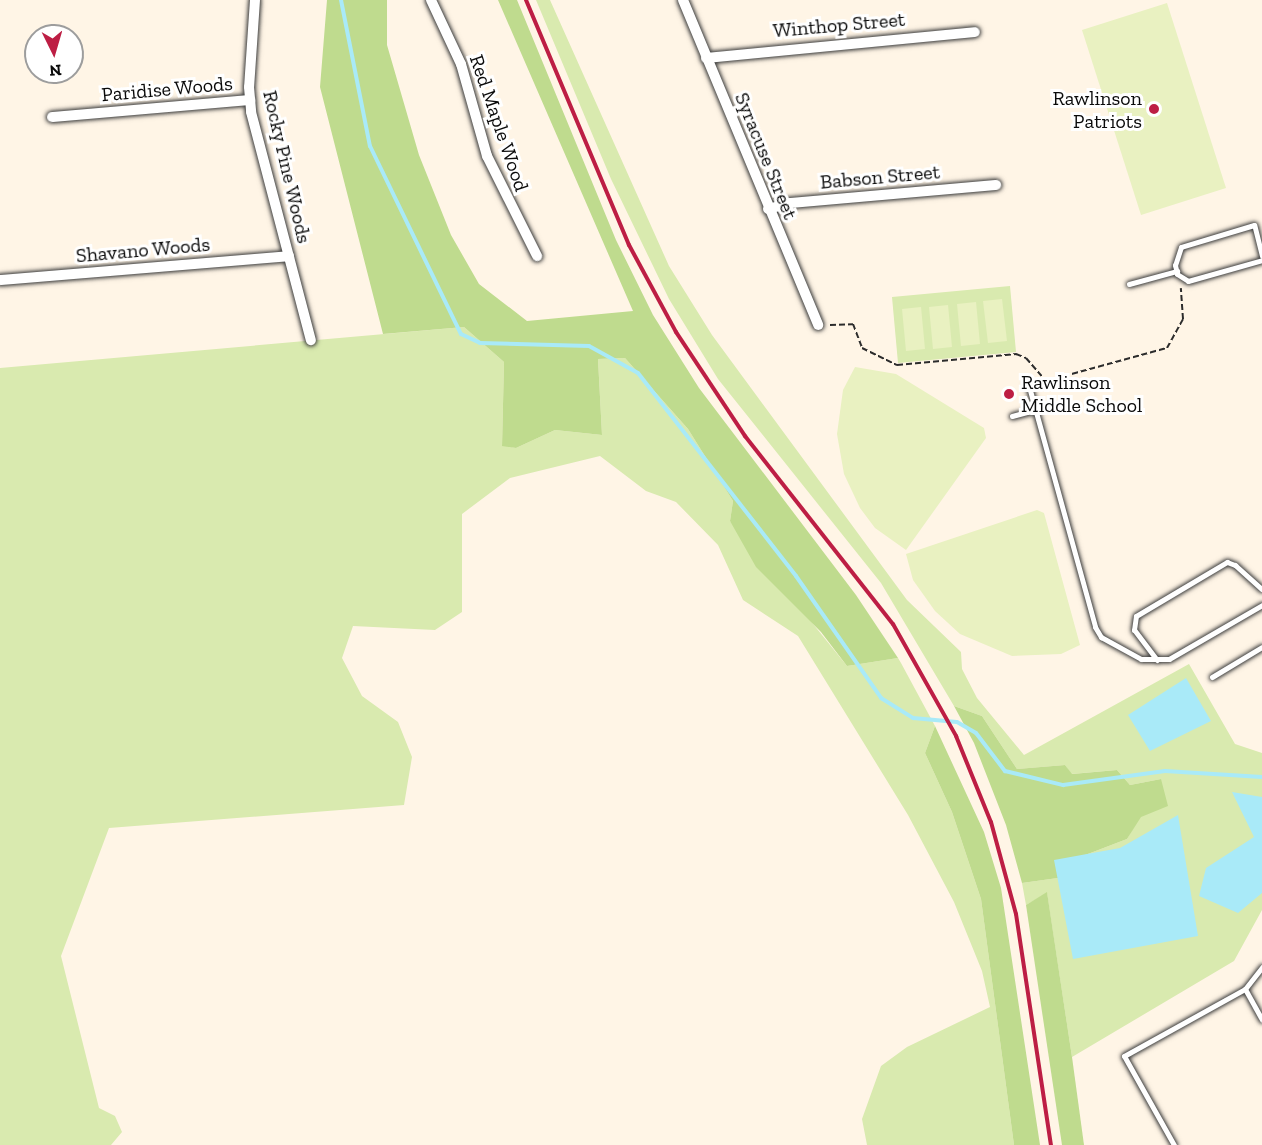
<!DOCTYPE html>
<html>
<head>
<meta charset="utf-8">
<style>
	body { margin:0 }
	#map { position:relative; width:1262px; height:1145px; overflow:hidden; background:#fff5e6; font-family:"Zilla Slab",serif }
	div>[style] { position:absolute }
	.green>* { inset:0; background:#d9eaaf }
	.forest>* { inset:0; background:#bfdb8e }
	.pitch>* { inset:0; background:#e9f1c1 }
	.water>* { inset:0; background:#a9eaf8 }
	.stream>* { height:4px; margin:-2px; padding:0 2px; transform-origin:2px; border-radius:2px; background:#a9eaf8 }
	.path>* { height:2px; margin-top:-1px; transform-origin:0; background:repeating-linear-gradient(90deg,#2c2c2c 0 6px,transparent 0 9px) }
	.roads { filter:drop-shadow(0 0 2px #3d3d3d) drop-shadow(0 0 2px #3d3d3d) }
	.lane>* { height:5px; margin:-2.5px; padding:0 2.5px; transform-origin:2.5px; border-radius:2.5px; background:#fff }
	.street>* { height:10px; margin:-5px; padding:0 5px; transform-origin:5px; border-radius:5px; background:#fff }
	.rail>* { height:4px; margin:-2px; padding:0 2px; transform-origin:2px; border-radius:2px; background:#bd1e44 }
	.dots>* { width:16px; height:16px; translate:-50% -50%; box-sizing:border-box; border:3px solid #fff; border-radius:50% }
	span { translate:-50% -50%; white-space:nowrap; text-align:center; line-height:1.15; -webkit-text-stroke:6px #fff; paint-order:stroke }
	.street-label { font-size:20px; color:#0a0a0a }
	.poi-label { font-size:20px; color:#0a0a0a }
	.right { translate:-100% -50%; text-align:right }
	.left { translate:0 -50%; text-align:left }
	.north { position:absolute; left:24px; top:24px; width:60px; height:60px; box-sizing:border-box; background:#fff; border:2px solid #9d9d9d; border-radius:50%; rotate:175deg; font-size:16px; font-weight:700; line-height:24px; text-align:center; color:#0a0a0a }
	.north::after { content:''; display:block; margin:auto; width:21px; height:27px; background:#bd1e44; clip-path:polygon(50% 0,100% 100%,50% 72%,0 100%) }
</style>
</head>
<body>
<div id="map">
	<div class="green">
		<div style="clip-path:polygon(536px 0,550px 0,669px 266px,712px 335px,907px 600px,961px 652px,962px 669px,977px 698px,1024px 755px,1189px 664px,1235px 744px,1262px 753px,1262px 910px,1234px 961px,1072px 1057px,1047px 893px,1026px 905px,1022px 883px,1065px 877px,1067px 862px,1127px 839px,1161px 779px,1130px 785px,1117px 770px,1071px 774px,1065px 765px,1017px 769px,982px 716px,954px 706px,881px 583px,718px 379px,669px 299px,611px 179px)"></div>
		<div style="clip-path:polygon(1010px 286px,1016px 352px,898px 363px,892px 297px)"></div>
		<div style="clip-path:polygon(464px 327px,504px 362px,502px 445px,516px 448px,555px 430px,602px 435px,598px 359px,625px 358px,688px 429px,733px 501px,730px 521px,847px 666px,898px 658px,901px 663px,935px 726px,925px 753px,952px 812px,981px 899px,1014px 1145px,867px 1145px,862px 1119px,881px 1066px,907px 1047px,990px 1007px,982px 971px,954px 902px,908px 815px,798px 636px,743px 600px,718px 545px,676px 502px,646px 491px,600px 456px,510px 478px,462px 514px,462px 612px,435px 630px,353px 626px,342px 658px,362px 696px,398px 722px,412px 757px,404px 805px,109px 828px,61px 956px,99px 1108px,115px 1116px,122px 1132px,111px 1145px,0 1145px,0 368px)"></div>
	</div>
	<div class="forest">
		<div style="clip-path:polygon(327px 0,387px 0,387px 45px,419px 155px,451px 235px,479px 284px,527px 321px,633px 311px,498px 0,517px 0,616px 240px,653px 315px,699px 388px,856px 595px,898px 658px,847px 666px,821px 632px,756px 567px,730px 521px,733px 501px,688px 429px,625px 358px,598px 359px,602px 435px,555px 430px,516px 448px,502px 446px,504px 362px,464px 327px,383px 334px,320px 87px)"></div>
		<div style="clip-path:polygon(954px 706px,982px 716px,1017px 769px,1065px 765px,1072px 774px,1117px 770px,1130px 785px,1161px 779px,1168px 806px,1141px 817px,1127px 839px,1067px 862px,1065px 877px,1022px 883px,1006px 825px,974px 743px)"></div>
		<div style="clip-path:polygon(935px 726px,984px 832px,1001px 888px,1040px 1145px,1014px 1145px,981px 899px,952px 812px,925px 753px)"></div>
		<div style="clip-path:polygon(1047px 892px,1072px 1057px,1084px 1145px,1062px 1145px,1026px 905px)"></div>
	</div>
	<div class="pitch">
		<div style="clip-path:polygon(1167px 3px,1226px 188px,1141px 215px,1082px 30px)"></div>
		<div style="clip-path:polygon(1002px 299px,1007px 341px,988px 343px,983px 301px)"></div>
		<div style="clip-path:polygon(976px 302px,980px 344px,961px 346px,957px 304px)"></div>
		<div style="clip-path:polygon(948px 305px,952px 347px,933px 349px,929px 307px)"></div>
		<div style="clip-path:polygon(921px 307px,925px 349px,906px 351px,902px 309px)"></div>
		<div style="clip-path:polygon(855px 367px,896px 374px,984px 428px,986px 438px,906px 550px,875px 528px,860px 508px,844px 474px,837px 434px,843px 390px)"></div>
		<div style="clip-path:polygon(1037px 510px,1044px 513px,1080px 645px,1061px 654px,1012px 656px,960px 634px,935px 611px,913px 580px,906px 554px)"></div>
	</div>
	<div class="water">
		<div style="clip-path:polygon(1186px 678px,1211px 721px,1150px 751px,1128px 715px)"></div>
		<div style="clip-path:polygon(1232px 792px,1262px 797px,1262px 893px,1238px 913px,1199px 896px,1206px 868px,1254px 837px)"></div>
		<div style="clip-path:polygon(1178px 815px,1198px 936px,1073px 959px,1054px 860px,1120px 848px)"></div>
	</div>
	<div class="stream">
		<div style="left:341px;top:0;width:149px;rotate:78.8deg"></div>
		<div style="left:370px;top:146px;width:209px;rotate:64.2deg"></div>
		<div style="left:461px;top:334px;width:21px;rotate:25deg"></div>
		<div style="left:480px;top:343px;width:109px;rotate:1.6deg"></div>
		<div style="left:589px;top:346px;width:56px;rotate:28.9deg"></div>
		<div style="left:638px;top:373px;width:257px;rotate:52.1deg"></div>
		<div style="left:796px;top:576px;width:149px;rotate:55.1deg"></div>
		<div style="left:881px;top:698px;width:38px;rotate:32deg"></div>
		<div style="left:913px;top:718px;width:44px;rotate:5.2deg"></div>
		<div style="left:957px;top:722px;width:22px;rotate:30deg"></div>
		<div style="left:976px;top:733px;width:48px;rotate:52.7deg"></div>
		<div style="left:1005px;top:771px;width:60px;rotate:13.6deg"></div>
		<div style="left:1063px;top:785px;width:103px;rotate:-7.8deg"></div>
		<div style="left:1165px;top:771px;width:97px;rotate:3.5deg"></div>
	</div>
	<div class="path">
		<div style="left:830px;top:325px;width:23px;rotate:-2deg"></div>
		<div style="left:853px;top:324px;width:26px;rotate:69deg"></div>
		<div style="left:862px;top:348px;width:39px;rotate:26deg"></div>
		<div style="left:897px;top:365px;width:120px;rotate:-5.3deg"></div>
		<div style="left:1016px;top:354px;width:11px;rotate:22deg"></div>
		<div style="left:1026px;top:358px;width:30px;rotate:49deg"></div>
		<div style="left:1046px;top:381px;width:125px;rotate:-15.3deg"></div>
		<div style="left:1167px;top:348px;width:33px;rotate:-61deg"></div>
		<div style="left:1183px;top:319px;width:31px;rotate:-94deg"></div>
	</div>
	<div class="roads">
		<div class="lane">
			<div style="left:1262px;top:256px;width:32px;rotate:-104deg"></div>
			<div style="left:1254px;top:225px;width:76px;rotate:163.2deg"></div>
			<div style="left:1181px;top:247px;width:19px;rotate:108deg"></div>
			<div style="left:1175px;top:265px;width:9px;rotate:77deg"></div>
			<div style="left:1177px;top:274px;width:13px;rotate:32deg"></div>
			<div style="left:1188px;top:281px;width:77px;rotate:-15.8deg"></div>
			<div style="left:1129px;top:284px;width:50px;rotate:-15.2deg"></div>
			<div style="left:1028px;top:383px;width:253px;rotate:74.6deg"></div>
			<div style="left:1095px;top:627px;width:12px;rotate:59deg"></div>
			<div style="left:1101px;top:637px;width:46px;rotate:28.8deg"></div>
			<div style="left:1141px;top:659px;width:28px"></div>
			<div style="left:1169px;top:659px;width:108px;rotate:-30.1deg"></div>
			<div style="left:1012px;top:416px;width:24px;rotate:-15deg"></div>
			<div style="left:1157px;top:660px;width:38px;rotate:-127deg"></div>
			<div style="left:1134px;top:630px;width:14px;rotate:-82deg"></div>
			<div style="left:1136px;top:616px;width:106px;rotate:-30.7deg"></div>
			<div style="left:1227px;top:562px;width:9px;rotate:21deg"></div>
			<div style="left:1235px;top:565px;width:36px;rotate:42deg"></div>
			<div style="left:1212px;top:677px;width:58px;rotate:-31deg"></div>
			<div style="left:1245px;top:989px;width:35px;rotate:61deg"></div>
			<div style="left:1174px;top:1145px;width:102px;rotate:-119.3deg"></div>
			<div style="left:1124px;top:1056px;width:138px;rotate:-29deg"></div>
			<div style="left:1245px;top:989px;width:28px;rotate:-52deg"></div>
		</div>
		<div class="street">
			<div style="left:255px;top:0;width:87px;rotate:93.9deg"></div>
			<div style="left:249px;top:87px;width:25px;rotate:85deg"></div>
			<div style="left:251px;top:112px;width:236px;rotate:75.3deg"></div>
			<div style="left:431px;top:0;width:71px;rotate:64.9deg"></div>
			<div style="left:461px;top:64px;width:96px;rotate:74.2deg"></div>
			<div style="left:487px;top:156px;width:112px;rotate:63.4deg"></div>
			<div style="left:683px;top:0;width:352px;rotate:67.4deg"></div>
			<div style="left:706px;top:58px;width:270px;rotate:-5.5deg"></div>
			<div style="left:52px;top:117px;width:199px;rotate:-4.9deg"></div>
			<div style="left:768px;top:209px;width:23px;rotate:-15deg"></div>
			<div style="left:790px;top:203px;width:207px;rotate:-5deg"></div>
			<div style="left:0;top:280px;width:290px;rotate:-4.7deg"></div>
		</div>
	</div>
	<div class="rail">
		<div style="left:526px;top:0;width:266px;rotate:67.2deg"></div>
		<div style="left:629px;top:245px;width:99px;rotate:61.6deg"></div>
		<div style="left:676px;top:332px;width:125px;rotate:56.4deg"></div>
		<div style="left:745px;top:436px;width:239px;rotate:51.8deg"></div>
		<div style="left:893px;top:624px;width:129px;rotate:60.6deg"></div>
		<div style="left:956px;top:736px;width:93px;rotate:67.9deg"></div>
		<div style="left:991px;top:822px;width:95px;rotate:74.8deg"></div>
		<div style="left:1016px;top:914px;width:234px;rotate:81.4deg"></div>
	</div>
	<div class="dots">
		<div style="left:1154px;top:109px;background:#bd1e44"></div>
		<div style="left:1009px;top:394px;background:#bd1e44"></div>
	</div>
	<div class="street-label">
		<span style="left:839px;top:25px;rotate:-5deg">Winthop Street</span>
		<span style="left:167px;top:89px;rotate:-5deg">Paridise Woods</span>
		<span style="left:499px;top:123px;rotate:71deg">Red Maple Wood</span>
		<span style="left:766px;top:156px;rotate:68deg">Syracuse Street</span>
		<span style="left:287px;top:167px;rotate:77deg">Rocky Pine Woods</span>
		<span style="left:880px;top:177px;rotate:-5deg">Babson Street</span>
		<span style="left:143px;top:250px;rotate:-5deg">Shavano Woods</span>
	</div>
	<div class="poi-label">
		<span class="right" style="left:1142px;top:110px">Rawlinson<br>Patriots</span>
		<span class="left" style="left:1021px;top:394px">Rawlinson<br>Middle School</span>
	</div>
	<div class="north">N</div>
</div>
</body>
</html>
